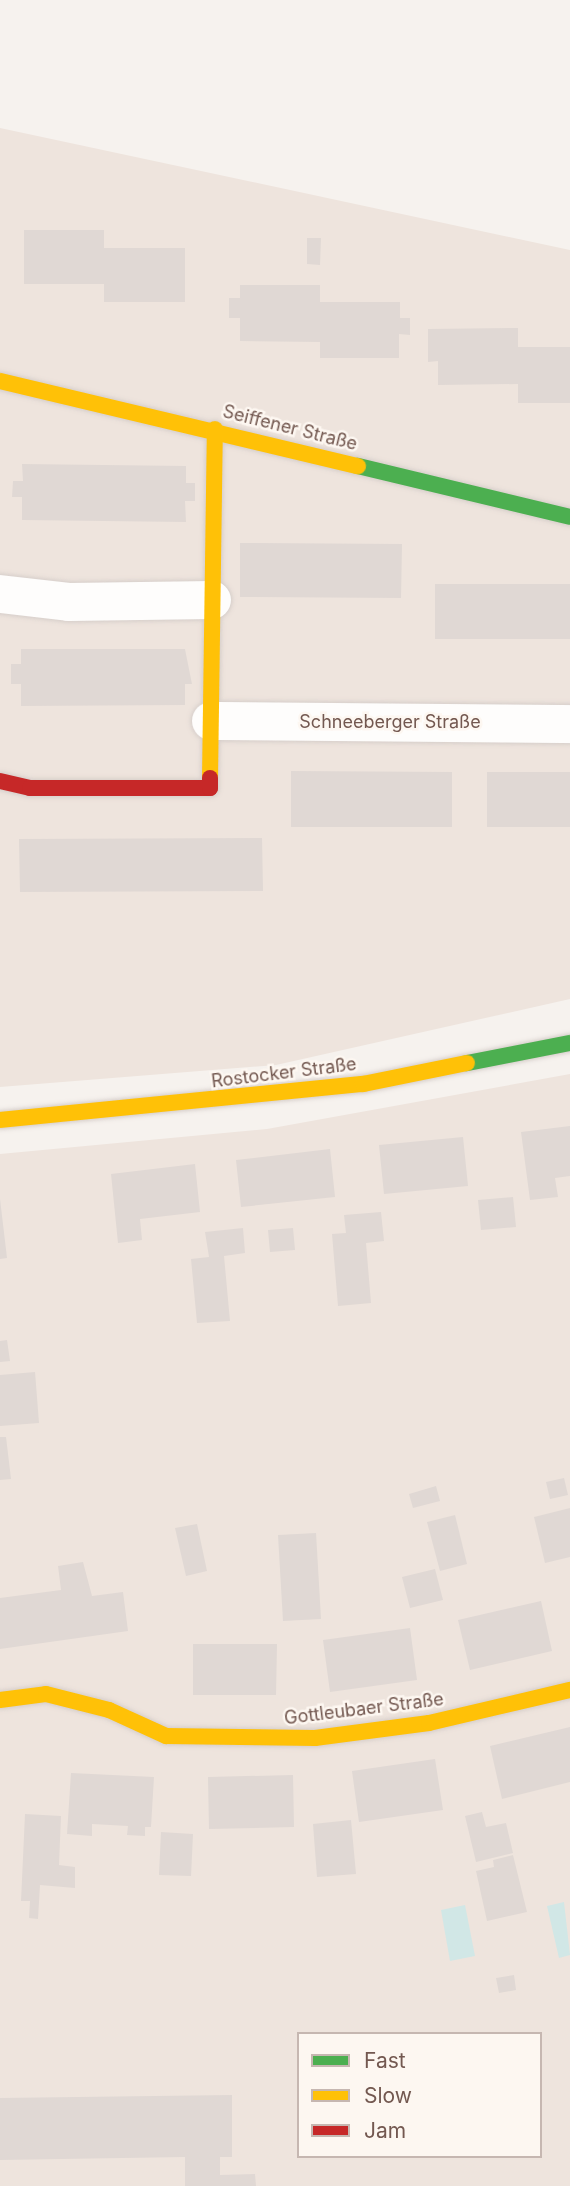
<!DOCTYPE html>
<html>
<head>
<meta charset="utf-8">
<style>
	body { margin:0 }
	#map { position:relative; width:570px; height:2186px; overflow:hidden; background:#f6f2ee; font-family:Inter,sans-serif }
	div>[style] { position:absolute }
	.residential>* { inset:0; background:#eee4dd }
	.water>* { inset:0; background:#d1e7e6 }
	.building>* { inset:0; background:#e0d8d4 }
	.roads { filter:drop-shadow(0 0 2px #d6ceca) drop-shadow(0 0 2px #d6ceca) }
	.street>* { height:38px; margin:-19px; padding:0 19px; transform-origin:19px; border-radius:19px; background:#fefdfc }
	.fast>* { height:16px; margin:-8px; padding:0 8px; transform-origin:8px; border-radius:8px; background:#4caf50 }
	.slow>* { height:16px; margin:-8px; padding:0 8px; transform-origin:8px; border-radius:8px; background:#ffc107 }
	.jam>* { height:16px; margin:-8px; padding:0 8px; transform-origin:8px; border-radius:8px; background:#c62828 }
	span { translate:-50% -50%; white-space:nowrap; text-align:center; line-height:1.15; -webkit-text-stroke:5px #fdf7f1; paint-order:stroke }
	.street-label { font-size:18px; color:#735850 }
	.legend { position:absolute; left:297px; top:2032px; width:245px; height:126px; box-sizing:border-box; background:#fdf7f1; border:2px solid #c6b7b1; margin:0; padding:9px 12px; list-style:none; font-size:21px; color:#735850 }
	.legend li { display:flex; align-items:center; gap:14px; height:35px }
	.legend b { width:35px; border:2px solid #c6b7b1 }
</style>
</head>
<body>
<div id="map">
	<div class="residential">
		<div style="clip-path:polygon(0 128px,570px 250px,570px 999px,276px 1065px,0 1087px)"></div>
		<div style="clip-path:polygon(evenodd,570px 1074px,570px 2186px,0 2186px,0 1154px,267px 1129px,570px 1074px,299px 2034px,540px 2034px,540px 2156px,299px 2156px,299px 2034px)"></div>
	</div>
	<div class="water">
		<div style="clip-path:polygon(564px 1902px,570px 1955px,559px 1958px,547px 1906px)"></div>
		<div style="clip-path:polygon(465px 1905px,475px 1956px,450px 1961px,441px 1910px)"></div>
	</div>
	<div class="building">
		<div style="clip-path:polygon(24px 230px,104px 230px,104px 248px,185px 248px,185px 302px,104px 302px,104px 284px,24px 284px)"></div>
		<div style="clip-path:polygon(307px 238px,321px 238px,320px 265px,307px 264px)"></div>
		<div style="clip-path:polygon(240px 285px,320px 285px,320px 302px,400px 302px,400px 318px,410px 318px,410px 335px,399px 334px,399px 358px,320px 358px,320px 342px,240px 341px,240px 318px,229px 318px,229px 298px,240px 298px)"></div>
		<div style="clip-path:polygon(518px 328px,518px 347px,570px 347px,570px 403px,518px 403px,518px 384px,438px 385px,438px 361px,428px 362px,428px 329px)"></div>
		<div style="clip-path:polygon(22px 464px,186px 466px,186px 483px,195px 483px,195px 501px,185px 501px,186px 522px,22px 520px,22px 497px,12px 497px,13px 481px,23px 481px)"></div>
		<div style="clip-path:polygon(240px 543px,402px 544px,401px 598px,240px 597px)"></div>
		<div style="clip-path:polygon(435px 584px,570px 584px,570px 639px,435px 639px)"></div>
		<div style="clip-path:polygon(21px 649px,185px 649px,192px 684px,185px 684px,185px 705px,21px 706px,21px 684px,11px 684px,11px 664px,21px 664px)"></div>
		<div style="clip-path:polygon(291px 771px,452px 772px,452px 827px,291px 827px)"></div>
		<div style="clip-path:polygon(487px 772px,570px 772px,570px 827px,487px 827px)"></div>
		<div style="clip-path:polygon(262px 838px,263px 891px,20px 892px,19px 839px)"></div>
		<div style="clip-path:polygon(570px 1126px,570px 1176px,555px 1178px,558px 1197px,530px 1200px,521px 1132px)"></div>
		<div style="clip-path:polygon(463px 1137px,468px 1186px,384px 1194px,379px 1145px)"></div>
		<div style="clip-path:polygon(330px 1149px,335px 1197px,241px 1207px,236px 1160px)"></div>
		<div style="clip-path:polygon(195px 1164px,200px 1212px,140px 1219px,142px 1240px,118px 1243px,111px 1174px)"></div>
		<div style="clip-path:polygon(513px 1197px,516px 1227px,481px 1230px,478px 1200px)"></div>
		<div style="clip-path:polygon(0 1199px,7px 1258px,0 1259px)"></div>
		<div style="clip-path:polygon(381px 1212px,384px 1241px,366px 1243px,371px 1303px,338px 1306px,332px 1234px,346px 1233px,344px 1215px)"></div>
		<div style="clip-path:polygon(243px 1228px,245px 1253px,224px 1256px,230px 1321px,197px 1323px,191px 1259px,209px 1257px,205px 1232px)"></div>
		<div style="clip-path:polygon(293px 1228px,295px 1250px,270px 1252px,268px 1230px)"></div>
		<div style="clip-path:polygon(7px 1340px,10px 1361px,0 1362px,0 1341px)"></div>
		<div style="clip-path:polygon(35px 1372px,39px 1423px,0 1426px,0 1375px)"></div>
		<div style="clip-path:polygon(0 1437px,6px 1437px,11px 1479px,0 1480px)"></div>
		<div style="clip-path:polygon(564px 1478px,568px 1495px,550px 1499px,546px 1482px)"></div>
		<div style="clip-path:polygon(436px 1486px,440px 1501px,413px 1508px,409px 1494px)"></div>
		<div style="clip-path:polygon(570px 1508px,570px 1557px,545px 1563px,534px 1517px)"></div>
		<div style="clip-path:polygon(455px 1515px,467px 1564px,440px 1571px,427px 1522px)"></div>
		<div style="clip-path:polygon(197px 1524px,207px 1571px,186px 1576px,175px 1528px)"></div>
		<div style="clip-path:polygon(316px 1533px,321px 1619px,283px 1621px,278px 1535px)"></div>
		<div style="clip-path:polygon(83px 1562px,92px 1596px,123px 1592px,128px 1631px,0 1649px,0 1598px,61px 1590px,58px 1566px)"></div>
		<div style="clip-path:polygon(435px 1569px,443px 1600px,410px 1608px,402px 1577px)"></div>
		<div style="clip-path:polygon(541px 1601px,552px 1651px,470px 1670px,458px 1620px)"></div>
		<div style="clip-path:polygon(410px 1628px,417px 1680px,330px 1692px,323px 1640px)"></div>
		<div style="clip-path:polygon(193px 1644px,277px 1644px,276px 1695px,193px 1695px)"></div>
		<div style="clip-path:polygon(570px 1727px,570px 1782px,502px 1799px,490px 1746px)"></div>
		<div style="clip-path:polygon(435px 1759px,443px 1810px,359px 1822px,352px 1771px)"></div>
		<div style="clip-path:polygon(71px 1773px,154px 1777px,151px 1827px,145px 1827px,145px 1836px,127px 1835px,128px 1826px,92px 1824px,92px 1836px,67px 1834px)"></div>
		<div style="clip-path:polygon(293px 1775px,294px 1827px,209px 1829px,208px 1777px)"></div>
		<div style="clip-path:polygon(482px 1812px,486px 1827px,506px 1823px,513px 1853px,476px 1862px,465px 1816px)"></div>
		<div style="clip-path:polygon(25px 1814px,61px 1816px,59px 1865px,75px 1867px,75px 1888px,40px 1885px,38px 1919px,29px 1918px,30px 1901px,21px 1901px)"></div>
		<div style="clip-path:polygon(351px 1820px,356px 1874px,317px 1877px,313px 1824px)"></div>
		<div style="clip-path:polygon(161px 1832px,193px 1834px,191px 1876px,159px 1875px)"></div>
		<div style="clip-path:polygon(513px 1855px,527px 1912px,487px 1921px,476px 1871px,494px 1867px,493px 1860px)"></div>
		<div style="clip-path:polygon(514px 1975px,516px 1990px,499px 1993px,496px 1978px)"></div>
		<div style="clip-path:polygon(232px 2095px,232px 2157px,220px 2157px,220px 2175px,255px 2174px,256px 2186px,185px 2186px,185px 2157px,0 2160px,0 2098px)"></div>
	</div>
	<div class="roads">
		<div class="street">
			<div style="left:0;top:594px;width:69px;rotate:6.6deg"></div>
			<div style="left:69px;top:602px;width:143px;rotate:-0.8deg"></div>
			<div style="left:211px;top:721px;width:359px;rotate:0.5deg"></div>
		</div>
		<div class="fast">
			<div style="left:358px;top:466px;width:218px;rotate:13.5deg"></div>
			<div style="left:467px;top:1063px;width:105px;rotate:-11deg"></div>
		</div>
		<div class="slow">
			<div style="left:0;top:381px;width:368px;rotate:13.4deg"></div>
			<div style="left:210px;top:778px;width:349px;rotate:-89.2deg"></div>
			<div style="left:0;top:1120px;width:365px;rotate:-5.7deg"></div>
			<div style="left:363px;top:1084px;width:106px;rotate:-11.4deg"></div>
			<div style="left:0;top:1700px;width:46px;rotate:-7.4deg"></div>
			<div style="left:46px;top:1694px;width:65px;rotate:14.3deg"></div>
			<div style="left:109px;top:1710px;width:63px;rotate:24.5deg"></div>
			<div style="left:166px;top:1736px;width:149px;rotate:0.8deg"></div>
			<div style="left:315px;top:1738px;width:115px;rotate:-7.5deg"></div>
			<div style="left:429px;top:1723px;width:145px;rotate:-13.2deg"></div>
		</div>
		<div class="jam">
			<div style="left:0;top:781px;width:31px;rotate:13deg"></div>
			<div style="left:30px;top:788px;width:180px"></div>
			<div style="left:210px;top:788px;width:10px;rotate:-90deg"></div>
		</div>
	</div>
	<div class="street-label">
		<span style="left:290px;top:428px;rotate:14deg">Seiffener Straße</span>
		<span style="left:390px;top:722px">Schneeberger Straße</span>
		<span style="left:284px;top:1073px;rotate:-7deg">Rostocker Straße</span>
		<span style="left:364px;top:1709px;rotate:-7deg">Gottleubaer Straße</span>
	</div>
	<ul class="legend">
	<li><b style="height:9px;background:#4caf50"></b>Fast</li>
	<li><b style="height:9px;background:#ffc107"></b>Slow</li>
	<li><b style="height:9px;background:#c62828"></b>Jam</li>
	</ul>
</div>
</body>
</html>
